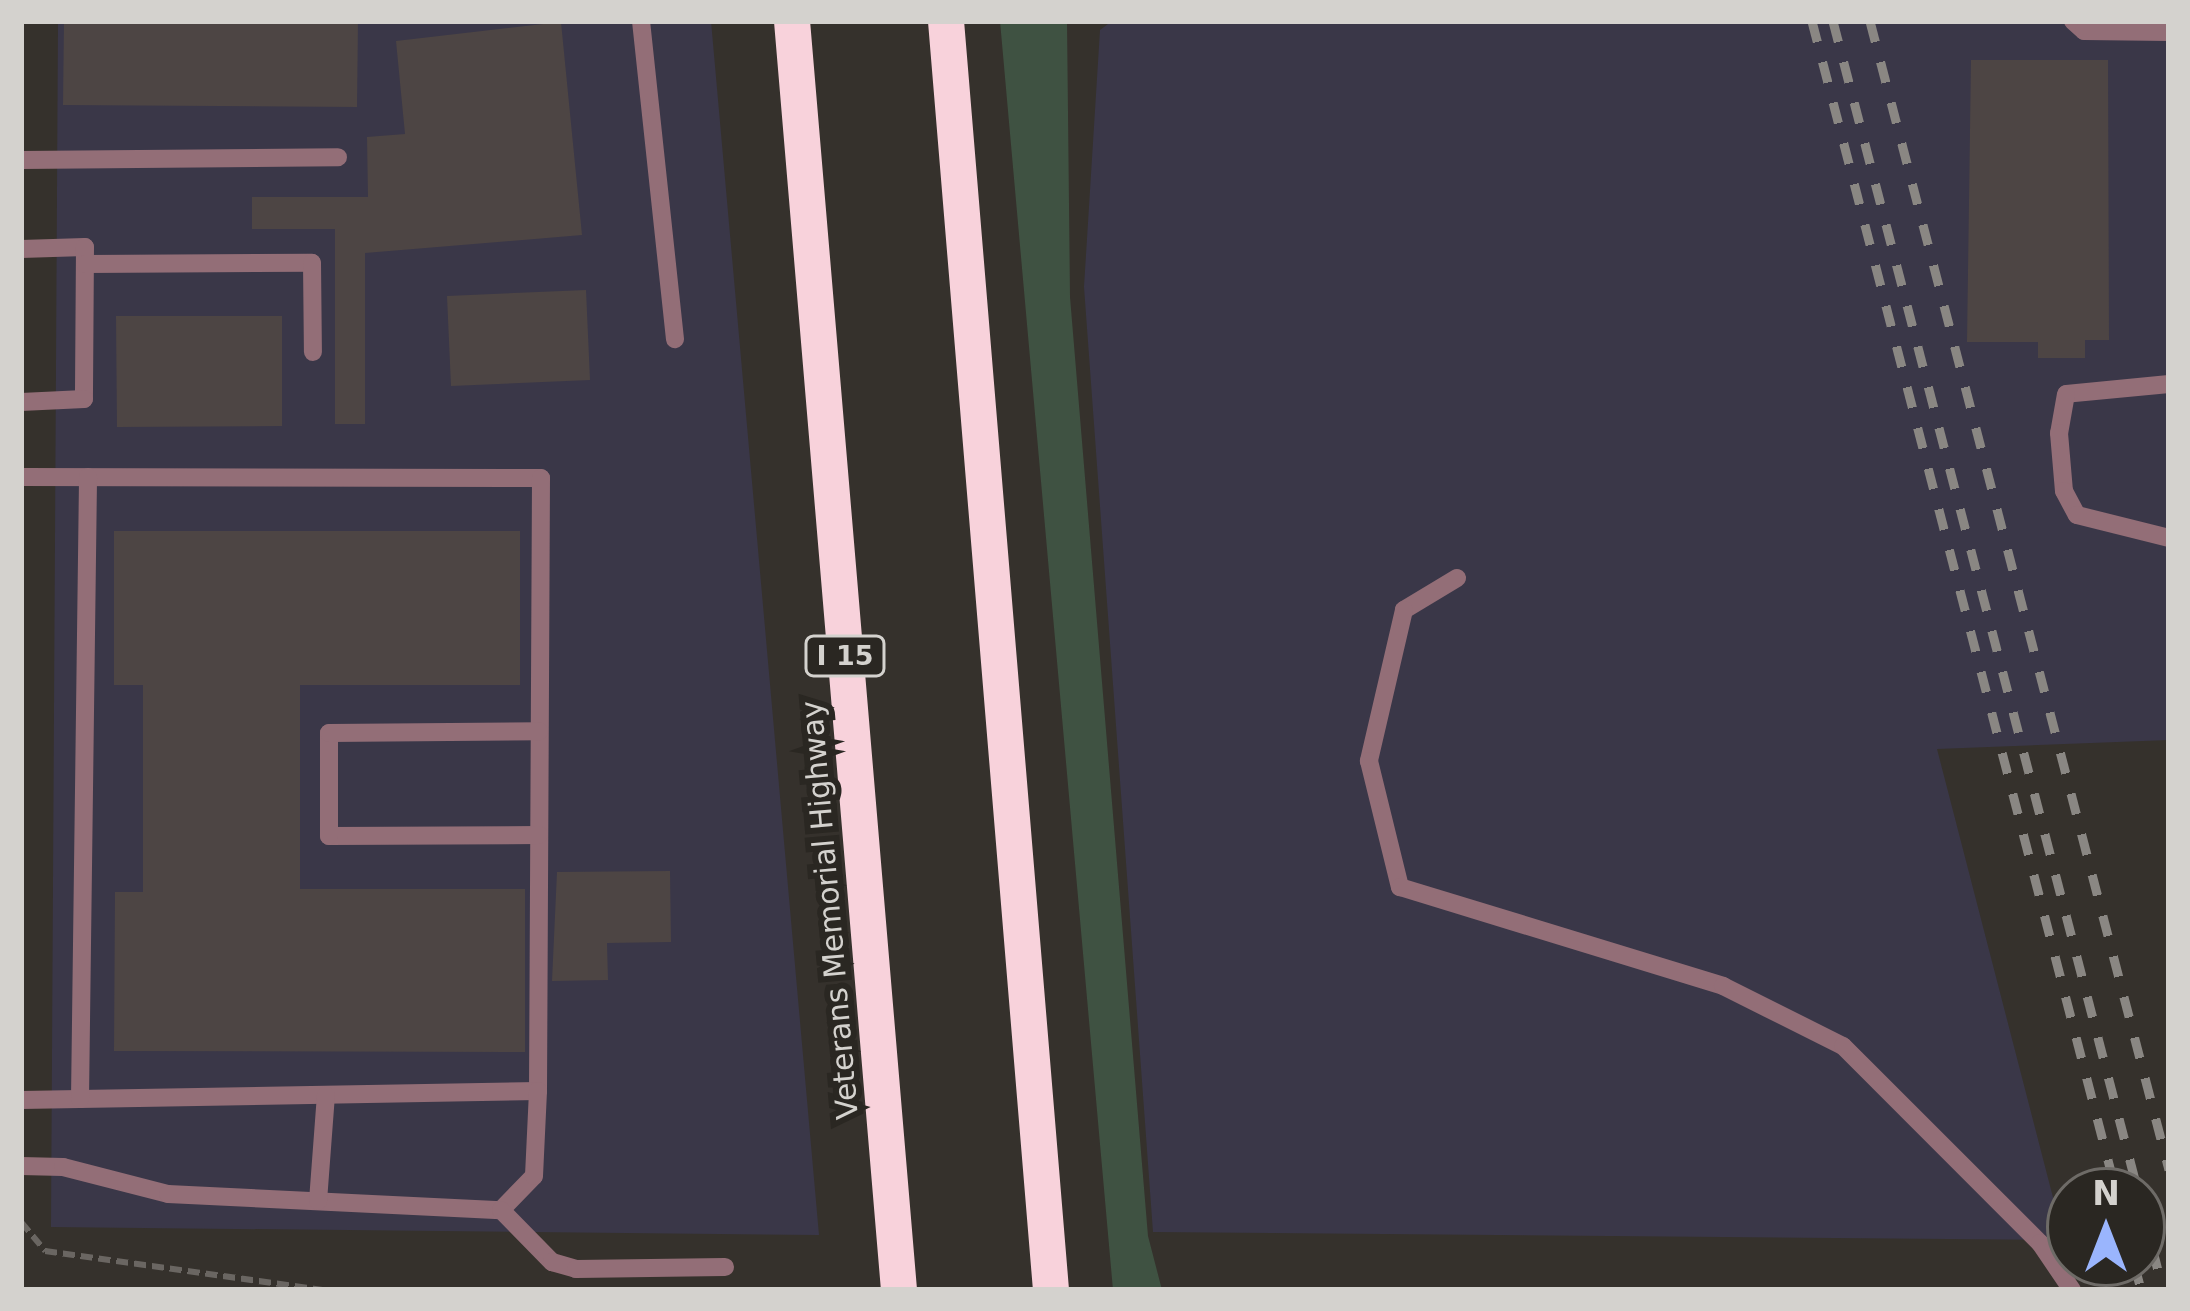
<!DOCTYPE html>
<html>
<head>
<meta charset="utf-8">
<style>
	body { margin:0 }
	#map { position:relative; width:2190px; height:1311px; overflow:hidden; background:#35312c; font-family:"DejaVu Sans",sans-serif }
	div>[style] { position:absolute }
	.industrial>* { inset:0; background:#3a3748 }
	.green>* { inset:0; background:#3f5242 }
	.building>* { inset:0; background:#4d4544 }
	.path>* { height:6px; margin-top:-3px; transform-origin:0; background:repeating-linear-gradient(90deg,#6a6662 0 12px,transparent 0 18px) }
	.lane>* { height:18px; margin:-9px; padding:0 9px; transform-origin:9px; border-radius:9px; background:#936e77 }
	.highway>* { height:36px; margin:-18px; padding:0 18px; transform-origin:18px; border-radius:18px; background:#f8d2db }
	.rail>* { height:9px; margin-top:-4.5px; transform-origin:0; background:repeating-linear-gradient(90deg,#8a8783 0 21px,transparent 0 42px) }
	span { translate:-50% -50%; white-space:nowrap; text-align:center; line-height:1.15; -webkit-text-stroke:12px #2a2722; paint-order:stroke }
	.shield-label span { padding:3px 9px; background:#2a2722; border:3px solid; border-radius:9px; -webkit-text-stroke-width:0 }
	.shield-label { font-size:27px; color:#d4d2ce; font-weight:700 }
	.street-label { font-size:30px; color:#d4d2ce }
	.frame { position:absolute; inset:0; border:24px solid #d4d2ce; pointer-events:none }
	.north { position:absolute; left:2046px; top:1167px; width:120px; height:120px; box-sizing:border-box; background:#2a2722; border:3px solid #6e6b67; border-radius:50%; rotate:0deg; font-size:33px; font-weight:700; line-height:48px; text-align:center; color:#d4d2ce }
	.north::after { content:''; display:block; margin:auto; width:42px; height:54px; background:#9ab5fd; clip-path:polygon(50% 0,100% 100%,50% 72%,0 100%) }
</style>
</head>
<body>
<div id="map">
	<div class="industrial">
		<div style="clip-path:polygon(58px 21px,711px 21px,819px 1235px,51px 1227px)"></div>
		<div style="clip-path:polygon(1112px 21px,2169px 21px,2169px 740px,1937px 749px,2064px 1240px,1153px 1232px,1084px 287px,1100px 30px)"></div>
	</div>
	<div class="green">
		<div style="clip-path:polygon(1000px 21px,1067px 21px,1070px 297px,1148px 1236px,1162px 1290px,1113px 1290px)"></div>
	</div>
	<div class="building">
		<div style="clip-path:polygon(64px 21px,358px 21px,357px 107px,63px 105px)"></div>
		<div style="clip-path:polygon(561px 22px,582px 235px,365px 253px,365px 424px,335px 424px,335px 229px,252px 229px,252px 197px,368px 197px,367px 137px,405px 134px,396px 41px)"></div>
		<div style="clip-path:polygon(1971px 60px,2108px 60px,2109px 340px,2085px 340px,2085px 358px,2038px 358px,2038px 342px,1967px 342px)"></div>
		<div style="clip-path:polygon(586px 290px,590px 380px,451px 386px,447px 296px)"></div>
		<div style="clip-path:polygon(116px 316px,282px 316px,282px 426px,117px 427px)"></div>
		<div style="clip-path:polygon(114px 531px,520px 531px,520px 685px,300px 685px,300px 889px,525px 889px,525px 1052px,114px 1051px,115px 892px,143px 892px,143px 685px,114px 685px)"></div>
		<div style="clip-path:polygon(670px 871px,671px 942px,607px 943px,608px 980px,552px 981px,557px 872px)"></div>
	</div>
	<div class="path">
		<div style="left:21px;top:1222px;width:38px;rotate:50deg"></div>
		<div style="left:45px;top:1251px;width:280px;rotate:8deg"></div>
	</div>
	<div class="lane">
		<div style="left:641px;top:21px;width:320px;rotate:83.9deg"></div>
		<div style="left:2073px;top:21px;width:15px;rotate:42deg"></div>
		<div style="left:2084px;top:31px;width:85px;rotate:0.7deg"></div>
		<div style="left:21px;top:160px;width:317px;rotate:-0.5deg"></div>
		<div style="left:21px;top:249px;width:64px;rotate:-1.8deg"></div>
		<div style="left:85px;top:247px;width:152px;rotate:90.4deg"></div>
		<div style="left:84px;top:399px;width:63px;rotate:177.3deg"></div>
		<div style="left:85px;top:264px;width:227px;rotate:-0.3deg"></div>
		<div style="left:312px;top:263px;width:89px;rotate:89.4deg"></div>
		<div style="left:2169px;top:384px;width:103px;rotate:174.5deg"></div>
		<div style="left:2066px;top:394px;width:40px;rotate:100deg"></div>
		<div style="left:2059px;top:433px;width:58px;rotate:85.1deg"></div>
		<div style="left:2064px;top:491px;width:27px;rotate:62deg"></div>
		<div style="left:2077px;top:515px;width:95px;rotate:14deg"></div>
		<div style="left:21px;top:477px;width:520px;rotate:0.11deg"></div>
		<div style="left:541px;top:478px;width:613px;rotate:90.28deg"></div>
		<div style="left:538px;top:1091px;width:517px;rotate:179deg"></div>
		<div style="left:1457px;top:578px;width:62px;rotate:148.9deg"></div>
		<div style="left:1404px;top:610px;width:155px;rotate:103.1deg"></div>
		<div style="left:1369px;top:761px;width:130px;rotate:76.2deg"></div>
		<div style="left:1400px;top:887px;width:338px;rotate:17deg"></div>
		<div style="left:1723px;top:986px;width:134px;rotate:26.6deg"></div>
		<div style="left:1843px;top:1046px;width:279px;rotate:45deg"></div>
		<div style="left:2040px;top:1243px;width:57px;rotate:55.8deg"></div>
		<div style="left:539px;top:835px;width:210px;rotate:179.7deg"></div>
		<div style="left:329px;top:836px;width:103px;rotate:-90deg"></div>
		<div style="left:329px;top:733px;width:210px;rotate:-0.5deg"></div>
		<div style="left:80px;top:1099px;width:622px;rotate:-89.26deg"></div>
		<div style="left:21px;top:1166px;width:42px;rotate:1.4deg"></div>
		<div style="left:63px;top:1167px;width:108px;rotate:14.4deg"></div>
		<div style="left:168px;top:1194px;width:333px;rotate:2.8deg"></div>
		<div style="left:501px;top:1210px;width:47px;rotate:-45.9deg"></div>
		<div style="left:534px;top:1176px;width:85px;rotate:-87.3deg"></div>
		<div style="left:318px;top:1201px;width:106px;rotate:-85.7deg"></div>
		<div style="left:501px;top:1210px;width:73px;rotate:45.6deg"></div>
		<div style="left:552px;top:1262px;width:25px;rotate:16deg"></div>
		<div style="left:576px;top:1269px;width:149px;rotate:-0.8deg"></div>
	</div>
	<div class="highway">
		<div style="left:792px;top:21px;width:1274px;rotate:85.18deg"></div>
		<div style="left:946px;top:21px;width:1273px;rotate:85.27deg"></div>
	</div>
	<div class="rail">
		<div style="left:1812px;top:21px;width:1209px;rotate:75.43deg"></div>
		<div style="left:1833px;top:21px;width:1209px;rotate:75.39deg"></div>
		<div style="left:1870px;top:21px;width:1187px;rotate:75.41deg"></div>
		<div style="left:2142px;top:1207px;width:86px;rotate:75.8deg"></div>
		<div style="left:2134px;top:1263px;width:28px;rotate:75deg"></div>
	</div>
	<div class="shield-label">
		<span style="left:845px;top:656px">I 15</span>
	</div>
	<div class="street-label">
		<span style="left:830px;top:910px;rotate:-95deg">Veterans Memorial Highway</span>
	</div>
	<div class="frame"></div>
	<div class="north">N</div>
</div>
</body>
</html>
